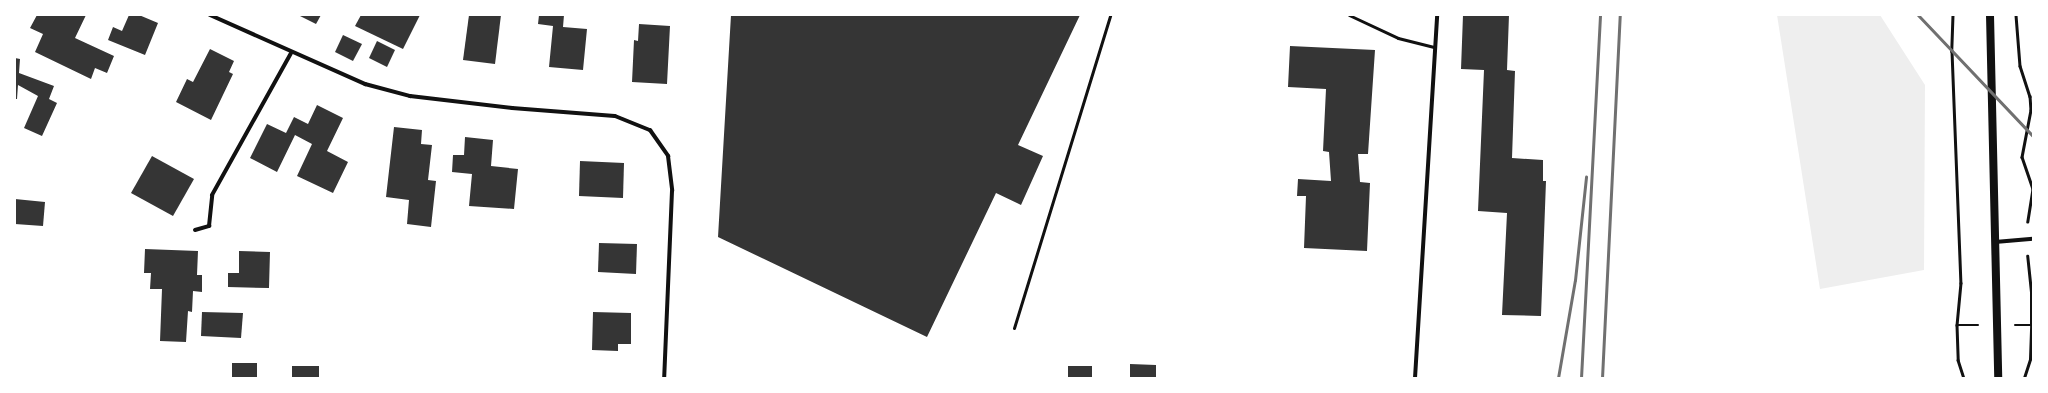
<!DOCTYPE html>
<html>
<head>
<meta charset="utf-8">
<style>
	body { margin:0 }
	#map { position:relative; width:2048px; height:393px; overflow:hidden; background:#fff; font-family:Roboto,sans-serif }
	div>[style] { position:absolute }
	.green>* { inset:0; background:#eee }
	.building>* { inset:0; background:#353535 }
	.path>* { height:2.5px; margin:-1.25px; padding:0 1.25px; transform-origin:1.25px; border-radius:1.25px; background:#111 }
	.service>* { height:3px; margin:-1.5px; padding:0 1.5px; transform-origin:1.5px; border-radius:1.5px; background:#111 }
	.minor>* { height:4px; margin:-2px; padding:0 2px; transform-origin:2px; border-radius:2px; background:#111 }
	.secondary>* { height:8px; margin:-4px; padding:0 4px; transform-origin:4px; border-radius:4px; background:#111 }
	.rail>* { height:3px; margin:-1.5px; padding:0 1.5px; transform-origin:1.5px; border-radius:1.5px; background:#707070 }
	span { translate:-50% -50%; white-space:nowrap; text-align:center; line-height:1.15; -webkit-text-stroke:3px #fff; paint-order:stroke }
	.frame { position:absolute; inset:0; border:16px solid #fff; pointer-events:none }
</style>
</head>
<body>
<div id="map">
	<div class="green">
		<div style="clip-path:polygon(1777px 15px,1880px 15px,1925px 85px,1924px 270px,1820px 289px)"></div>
	</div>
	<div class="building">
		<div style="clip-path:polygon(37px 15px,86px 15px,75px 38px,114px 56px,107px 73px,95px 68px,91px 79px,35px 52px,43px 34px,30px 28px)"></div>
		<div style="clip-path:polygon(129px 15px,139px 15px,158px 23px,145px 55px,108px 40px,113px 27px,122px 31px)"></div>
		<div style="clip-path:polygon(298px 15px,321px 15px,316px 24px)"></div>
		<div style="clip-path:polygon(361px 15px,420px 15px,403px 49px,355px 26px)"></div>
		<div style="clip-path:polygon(469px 15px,501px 15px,495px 64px,463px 60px)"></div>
		<div style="clip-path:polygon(539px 15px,564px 15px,563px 27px,587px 29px,583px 70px,549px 67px,553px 26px,538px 24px)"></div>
		<div style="clip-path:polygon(731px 15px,1080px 15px,1018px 145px,1043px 156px,1021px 205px,996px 193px,927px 337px,718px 237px)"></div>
		<div style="clip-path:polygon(1463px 15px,1509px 15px,1507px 70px,1515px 71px,1512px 158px,1543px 160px,1543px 181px,1546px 181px,1541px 316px,1502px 315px,1507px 213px,1478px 211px,1484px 70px,1461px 69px)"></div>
		<div style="clip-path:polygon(639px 24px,670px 26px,667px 84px,632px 82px,634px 40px,638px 41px)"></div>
		<div style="clip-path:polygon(343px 35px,362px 44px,353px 61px,335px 52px)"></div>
		<div style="clip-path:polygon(377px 41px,395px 50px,387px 67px,369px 58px)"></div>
		<div style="clip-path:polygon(1290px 46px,1375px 50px,1368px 154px,1358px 154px,1360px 182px,1370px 183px,1367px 251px,1304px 248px,1306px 196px,1297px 196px,1298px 179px,1331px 181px,1329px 152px,1323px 151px,1326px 89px,1288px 87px)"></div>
		<div style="clip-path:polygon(210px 49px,234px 61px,229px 72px,233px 74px,211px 120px,176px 102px,187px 79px,193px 82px)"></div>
		<div style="clip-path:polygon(15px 58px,20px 59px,19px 73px,54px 86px,49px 99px,57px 103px,42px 136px,24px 128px,38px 96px,18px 85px,17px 99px,15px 99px)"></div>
		<div style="clip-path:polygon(317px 105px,343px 118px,327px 151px,348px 162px,333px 193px,297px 176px,312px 144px,295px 135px,277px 172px,250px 158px,267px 124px,286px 133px,294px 117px,308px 124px)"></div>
		<div style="clip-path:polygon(394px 127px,422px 130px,421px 144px,432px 145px,428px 180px,436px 181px,431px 227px,407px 224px,409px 200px,386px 197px)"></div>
		<div style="clip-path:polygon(465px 137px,493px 140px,491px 166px,518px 169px,514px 209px,469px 206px,472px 174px,452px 172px,453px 155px,464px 155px)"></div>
		<div style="clip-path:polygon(152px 156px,194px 179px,173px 216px,131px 193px)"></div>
		<div style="clip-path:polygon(580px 161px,624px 163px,623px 198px,579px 196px)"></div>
		<div style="clip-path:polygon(15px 199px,45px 202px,43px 226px,15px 224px)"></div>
		<div style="clip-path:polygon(599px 243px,637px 244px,636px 274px,598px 272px)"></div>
		<div style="clip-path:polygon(145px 249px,198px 251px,197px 275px,202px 275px,202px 292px,193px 291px,192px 312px,188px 311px,186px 342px,160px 341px,162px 289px,150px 289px,151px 273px,144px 273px)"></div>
		<div style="clip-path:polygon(239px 251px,270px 252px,269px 288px,228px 287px,228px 273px,239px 273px)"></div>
		<div style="clip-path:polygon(202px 312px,243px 313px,241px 338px,201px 336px)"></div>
		<div style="clip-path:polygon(593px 312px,631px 313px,631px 344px,618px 344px,618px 351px,592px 350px)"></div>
		<div style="clip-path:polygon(232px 363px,257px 363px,257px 378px,232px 378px)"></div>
		<div style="clip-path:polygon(1130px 364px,1156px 365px,1156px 378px,1130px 378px)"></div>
		<div style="clip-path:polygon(292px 366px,319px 366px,319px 378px,292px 378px)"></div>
		<div style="clip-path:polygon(1068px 366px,1092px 366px,1092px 378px,1068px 378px)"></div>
	</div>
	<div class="path">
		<div style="left:1953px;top:15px;width:36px;rotate:92deg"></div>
		<div style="left:1952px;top:51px;width:232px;rotate:87.8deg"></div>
		<div style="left:1961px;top:283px;width:42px;rotate:95.4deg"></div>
		<div style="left:1957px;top:325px;width:21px"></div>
		<div style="left:2016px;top:15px;width:51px;rotate:85.5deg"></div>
		<div style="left:2020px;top:66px;width:32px;rotate:72deg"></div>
		<div style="left:2030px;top:96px;width:14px;rotate:86deg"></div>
		<div style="left:2031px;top:110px;width:48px;rotate:100.8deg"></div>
		<div style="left:2022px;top:157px;width:34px;rotate:71deg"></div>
		<div style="left:2033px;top:189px;width:33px;rotate:99deg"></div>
		<div style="left:1957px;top:325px;width:35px;rotate:88deg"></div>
		<div style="left:1958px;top:360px;width:19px;rotate:72deg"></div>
		<div style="left:2015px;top:325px;width:16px"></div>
		<div style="left:2031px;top:325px;width:33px;rotate:-90deg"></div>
		<div style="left:2031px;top:292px;width:36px;rotate:-96deg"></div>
		<div style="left:2024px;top:378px;width:20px;rotate:-72deg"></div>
		<div style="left:2030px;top:359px;width:34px;rotate:-88deg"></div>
	</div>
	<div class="service">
		<div style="left:1349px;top:15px;width:54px;rotate:25.1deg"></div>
		<div style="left:1398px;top:38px;width:38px;rotate:14deg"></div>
		<div style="left:1014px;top:328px;width:327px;rotate:-72.9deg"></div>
	</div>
	<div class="minor">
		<div style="left:210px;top:15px;width:170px;rotate:24deg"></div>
		<div style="left:365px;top:84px;width:47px;rotate:14.9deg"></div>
		<div style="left:410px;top:96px;width:103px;rotate:6.7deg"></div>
		<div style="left:512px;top:108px;width:103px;rotate:4.4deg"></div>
		<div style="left:615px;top:116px;width:38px;rotate:22deg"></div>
		<div style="left:650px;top:130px;width:32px;rotate:55deg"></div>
		<div style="left:668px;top:156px;width:35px;rotate:83deg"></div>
		<div style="left:672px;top:191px;width:187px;rotate:92.4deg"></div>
		<div style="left:195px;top:230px;width:15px;rotate:-16deg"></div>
		<div style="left:209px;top:226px;width:31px;rotate:-84deg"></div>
		<div style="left:212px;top:195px;width:162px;rotate:-60.9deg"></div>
		<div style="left:1995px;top:242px;width:38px;rotate:-5deg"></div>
		<div style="left:1415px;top:378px;width:364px;rotate:-86.5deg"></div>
	</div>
	<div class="secondary">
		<div style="left:1990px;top:15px;width:363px;rotate:88.7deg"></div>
	</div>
	<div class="rail">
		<div style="left:1918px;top:15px;width:167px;rotate:46.5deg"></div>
		<div style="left:1558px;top:378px;width:99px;rotate:-80.2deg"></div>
		<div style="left:1575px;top:280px;width:104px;rotate:-83.9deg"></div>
		<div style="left:1581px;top:378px;width:363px;rotate:-87deg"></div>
		<div style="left:1602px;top:378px;width:363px;rotate:-87.2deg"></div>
	</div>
	<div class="frame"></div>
</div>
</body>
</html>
